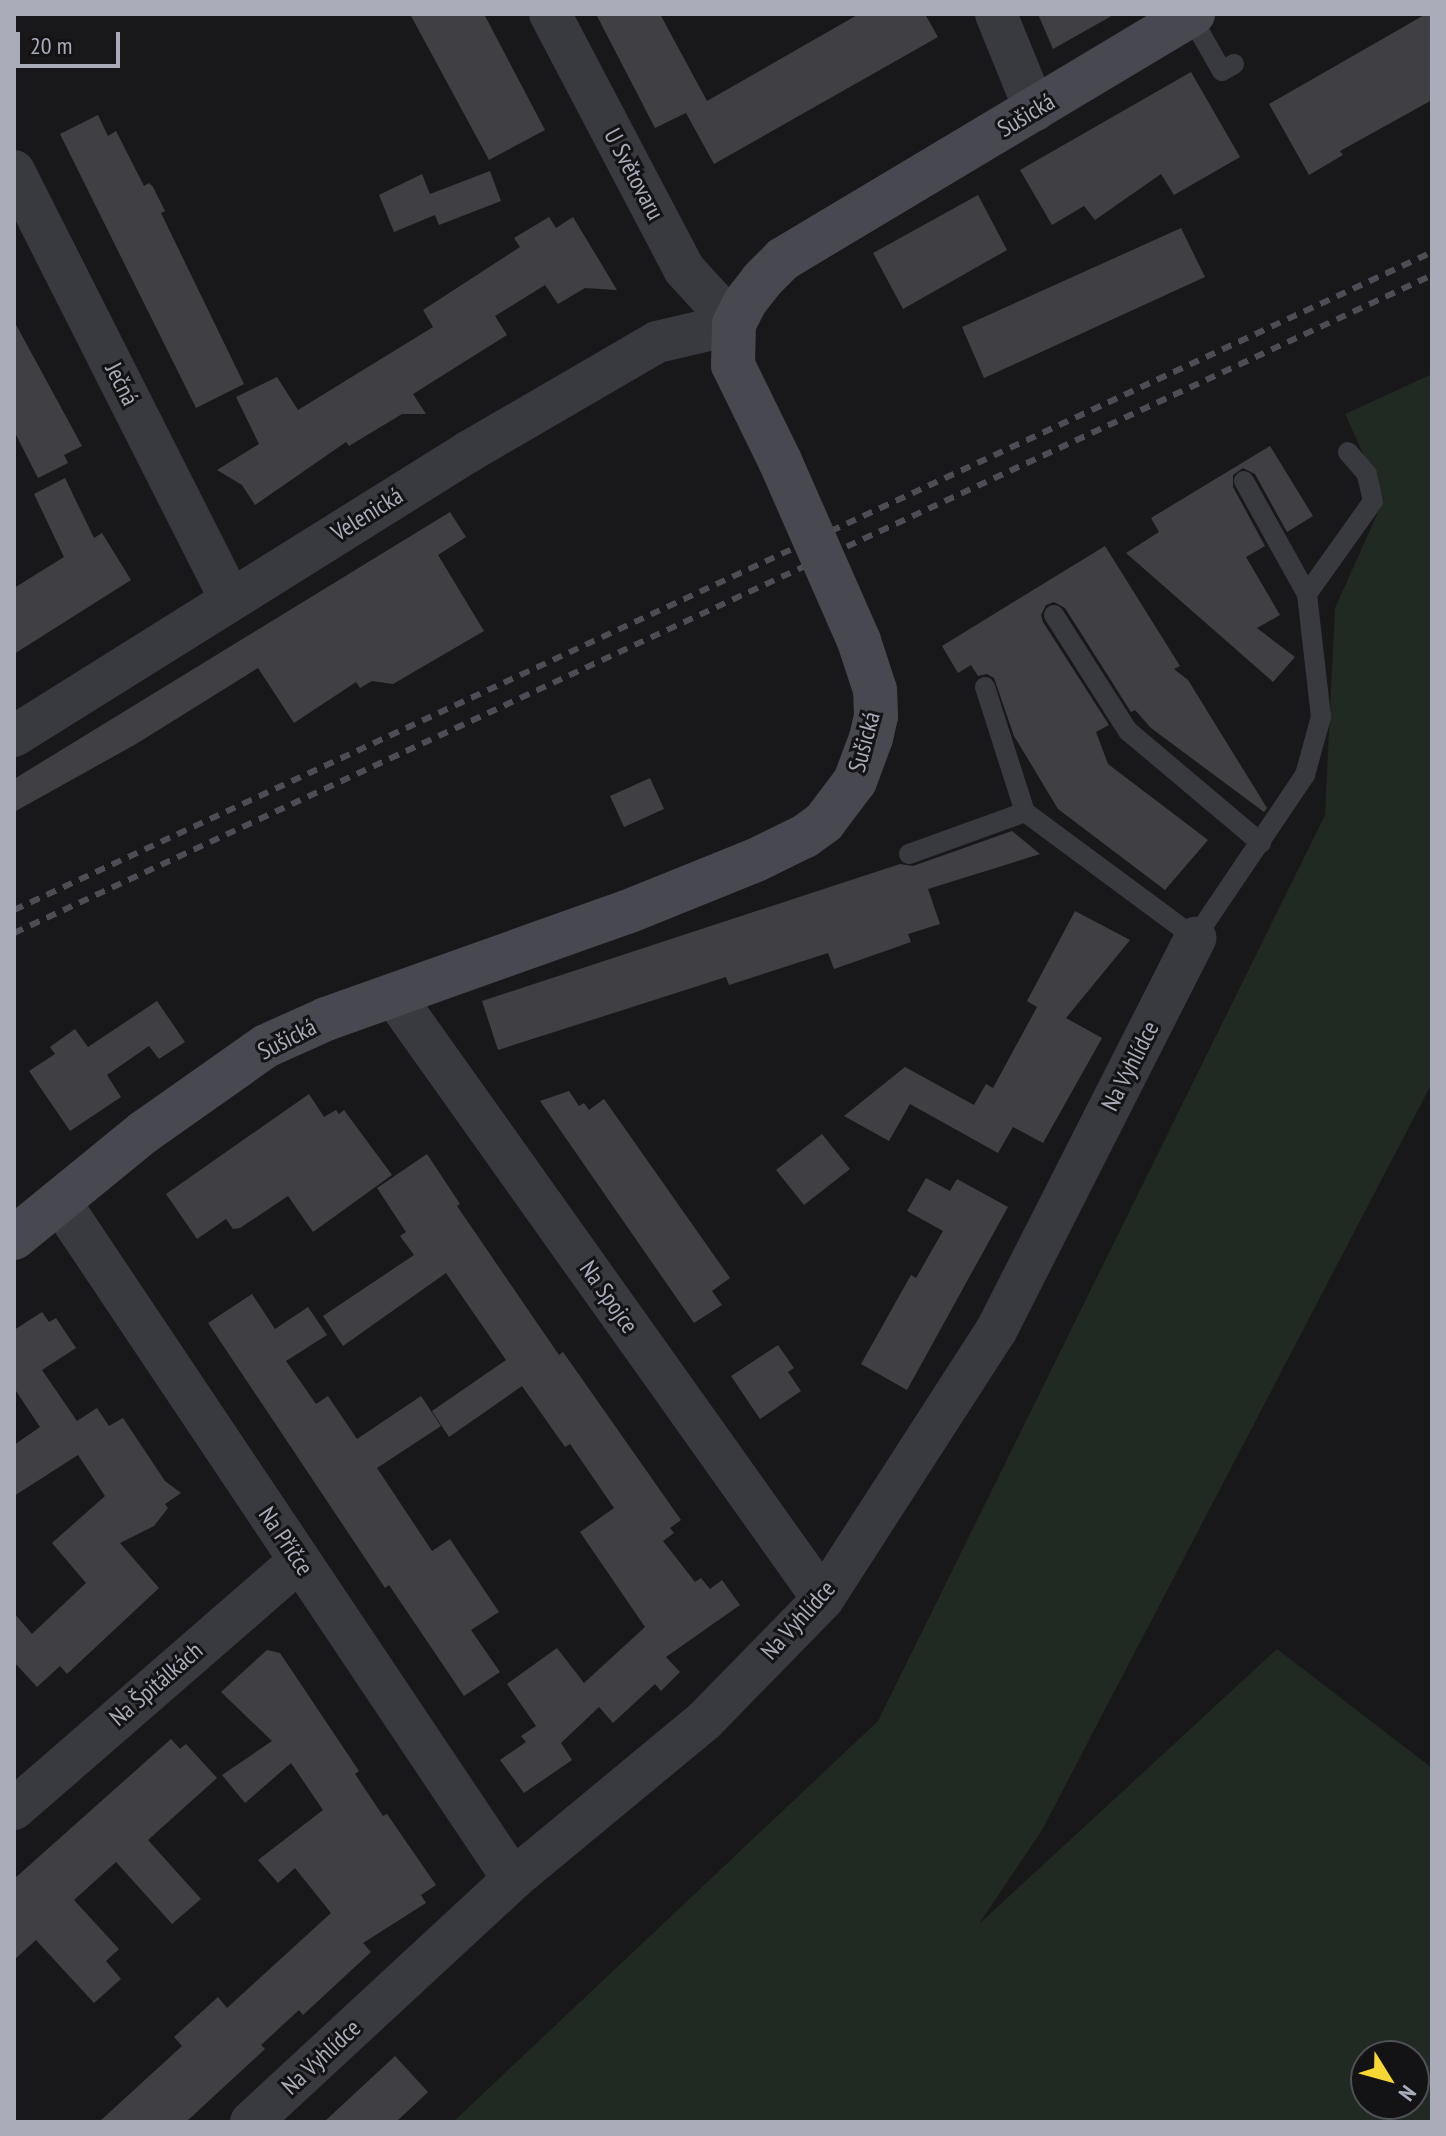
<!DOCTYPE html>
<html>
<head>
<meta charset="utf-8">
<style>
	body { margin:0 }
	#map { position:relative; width:1446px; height:2136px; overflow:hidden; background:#18181a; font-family:"PT Sans Narrow",sans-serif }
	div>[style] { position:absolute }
	.green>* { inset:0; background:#202922 }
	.building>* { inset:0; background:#404044 }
	.lane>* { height:20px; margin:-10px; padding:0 10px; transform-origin:10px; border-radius:10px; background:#393940 }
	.street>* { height:42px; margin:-21px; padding:0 21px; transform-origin:21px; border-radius:21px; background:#393940 }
	.secondary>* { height:44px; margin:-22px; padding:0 22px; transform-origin:22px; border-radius:22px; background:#474850 }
	.rail>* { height:6px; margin-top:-3px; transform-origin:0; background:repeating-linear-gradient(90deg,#4c4d55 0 10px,transparent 0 18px) }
	.secondary-bridge>* { height:44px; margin:-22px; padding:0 22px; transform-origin:22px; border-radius:22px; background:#474850 }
	span { translate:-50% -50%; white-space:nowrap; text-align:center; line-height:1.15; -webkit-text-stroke:6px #131315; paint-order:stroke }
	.street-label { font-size:24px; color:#aaacba }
	.frame { position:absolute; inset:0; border:16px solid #aaacba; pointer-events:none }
	.north { position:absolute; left:1350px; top:2040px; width:80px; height:80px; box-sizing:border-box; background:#131315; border:2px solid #4f5057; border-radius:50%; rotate:127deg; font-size:22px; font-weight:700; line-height:32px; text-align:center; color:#aaacba }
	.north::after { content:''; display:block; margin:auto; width:28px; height:36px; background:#f7d733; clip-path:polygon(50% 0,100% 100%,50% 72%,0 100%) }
	.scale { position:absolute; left:16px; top:32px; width:104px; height:36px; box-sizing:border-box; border:4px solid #aaacba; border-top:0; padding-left:10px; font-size:24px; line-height:28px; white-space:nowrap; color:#aaacba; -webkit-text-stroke:6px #131315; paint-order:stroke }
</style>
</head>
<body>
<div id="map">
	<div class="green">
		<div style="clip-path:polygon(evenodd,1432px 374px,1432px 1083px,1042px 1830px,979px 1924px,1277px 1649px,1432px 1768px,1432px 2122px,453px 2122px,878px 1721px,1325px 815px,1335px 608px,1384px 499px,1345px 414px,1432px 374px,1366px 2056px,1414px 2056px,1414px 2104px,1366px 2104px,1366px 2056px)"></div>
	</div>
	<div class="building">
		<div style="clip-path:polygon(410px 14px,484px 14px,545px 130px,489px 160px)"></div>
		<div style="clip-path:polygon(596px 14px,660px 14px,707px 101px,859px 14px,925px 14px,938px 37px,714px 164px,686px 113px,692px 110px,655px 128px)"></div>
		<div style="clip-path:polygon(1038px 14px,1115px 14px,1053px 49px)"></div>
		<div style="clip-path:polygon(1426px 14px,1432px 14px,1432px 100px,1340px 151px,1343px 155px,1309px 175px,1269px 104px)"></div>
		<div style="clip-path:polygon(1191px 72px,1240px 157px,1174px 195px,1161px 174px,1095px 220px,1084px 206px,1052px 225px,1020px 170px)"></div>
		<div style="clip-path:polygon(98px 115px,108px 136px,116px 131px,144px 186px,149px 183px,153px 187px,165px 211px,161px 213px,244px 384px,196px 408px,60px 134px)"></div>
		<div style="clip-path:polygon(490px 171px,501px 201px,439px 225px,435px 215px,394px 232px,379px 195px,422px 174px,430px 194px)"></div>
		<div style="clip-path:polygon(978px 195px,1007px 250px,903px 309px,873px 253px)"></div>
		<div style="clip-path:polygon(549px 217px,556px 228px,573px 217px,617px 290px,585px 288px,558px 304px,545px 285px,495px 316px,507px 335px,413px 394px,426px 414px,402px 414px,349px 446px,346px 442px,255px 505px,242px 485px,217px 470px,259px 444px,236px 397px,277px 377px,298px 410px,433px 327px,423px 310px,520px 247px,514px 238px)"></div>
		<div style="clip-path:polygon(1181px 228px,1205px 277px,984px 378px,962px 327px)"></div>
		<div style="clip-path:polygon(14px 321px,82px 446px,64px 455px,68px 463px,38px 478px,14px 431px)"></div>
		<div style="clip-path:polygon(1270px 446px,1313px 516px,1287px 532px,1255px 474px,1243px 468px,1233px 475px,1233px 487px,1265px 546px,1246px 557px,1280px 615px,1257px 628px,1295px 657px,1273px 682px,1126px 553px,1159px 532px,1151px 518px)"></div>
		<div style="clip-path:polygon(65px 478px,94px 538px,102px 533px,131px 580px,14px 654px,14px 588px,64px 557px,34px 494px)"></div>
		<div style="clip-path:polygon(450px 512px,466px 537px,438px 555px,484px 631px,393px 684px,372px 681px,360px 688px,356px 682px,294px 723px,258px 668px,136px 744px,14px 812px,14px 779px)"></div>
		<div style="clip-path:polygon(1105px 546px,1180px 666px,1174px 669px,1188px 680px,1267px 808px,1264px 812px,1151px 728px,1135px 710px,1131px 712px,1065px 608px,1054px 602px,1046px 605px,1041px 615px,1043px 622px,1109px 725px,1096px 732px,1108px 764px,1208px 840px,1165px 890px,1058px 809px,1014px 736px,994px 678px,987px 674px,978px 676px,971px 665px,958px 673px,942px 646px)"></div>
		<div style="clip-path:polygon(650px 778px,664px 809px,624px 827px,610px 796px)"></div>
		<div style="clip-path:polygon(1012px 831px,1040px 854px,928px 889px,940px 924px,908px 934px,911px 942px,834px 969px,828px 953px,729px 985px,726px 977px,498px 1050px,482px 1001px,900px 864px,913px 866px)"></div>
		<div style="clip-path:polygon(1075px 911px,1130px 940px,1066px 1018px,1102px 1038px,1043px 1143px,1013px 1127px,998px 1153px,910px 1104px,889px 1141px,844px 1116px,905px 1067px,974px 1105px,986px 1084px,993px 1088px,1037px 1007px,1027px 1001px)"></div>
		<div style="clip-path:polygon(157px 1001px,185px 1042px,159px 1059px,149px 1046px,107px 1075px,121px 1097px,70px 1131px,29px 1071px,55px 1054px,50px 1047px,75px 1029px,88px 1047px)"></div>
		<div style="clip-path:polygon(569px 1091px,579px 1106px,584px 1103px,589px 1110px,604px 1099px,730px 1278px,712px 1291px,722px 1305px,694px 1323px,540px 1101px)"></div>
		<div style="clip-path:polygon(309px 1094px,324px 1117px,336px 1110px,339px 1114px,344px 1110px,392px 1175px,313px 1232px,288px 1196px,240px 1228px,233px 1229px,226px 1219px,197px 1239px,166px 1194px)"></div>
		<div style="clip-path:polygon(822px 1134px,850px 1169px,804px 1205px,776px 1170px)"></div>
		<div style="clip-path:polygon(427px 1154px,460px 1204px,457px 1206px,559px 1355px,563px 1352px,575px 1369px,681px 1520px,670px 1528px,674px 1533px,663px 1541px,695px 1582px,701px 1578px,710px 1589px,722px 1580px,740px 1605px,666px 1657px,680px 1672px,661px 1691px,655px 1684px,613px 1723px,599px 1707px,561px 1743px,572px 1760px,524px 1793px,500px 1760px,526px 1742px,521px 1736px,536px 1726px,507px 1684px,557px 1648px,584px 1683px,645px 1627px,580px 1532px,614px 1508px,570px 1444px,565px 1447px,522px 1386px,449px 1437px,432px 1411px,506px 1360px,446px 1273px,343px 1346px,323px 1316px,414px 1255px,400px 1236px,406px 1232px,377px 1188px)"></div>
		<div style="clip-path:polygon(926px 1178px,950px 1191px,957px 1179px,1008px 1207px,907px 1390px,861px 1364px,911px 1275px,916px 1278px,943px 1231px,907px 1211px)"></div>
		<div style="clip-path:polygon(252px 1294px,275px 1329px,308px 1307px,327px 1335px,286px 1361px,316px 1404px,328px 1396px,357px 1439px,421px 1396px,441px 1426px,377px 1468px,432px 1551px,450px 1539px,499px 1612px,471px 1630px,500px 1672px,464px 1696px,389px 1585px,385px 1588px,208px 1323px)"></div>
		<div style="clip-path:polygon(42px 1312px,49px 1322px,56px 1318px,76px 1348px,42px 1370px,77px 1421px,97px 1408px,109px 1426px,123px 1418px,165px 1481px,181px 1493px,165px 1504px,168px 1508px,154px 1526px,120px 1543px,159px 1588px,67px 1674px,60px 1666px,37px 1687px,14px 1662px,14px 1613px,32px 1634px,86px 1583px,52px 1543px,105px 1496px,78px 1455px,14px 1496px,14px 1445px,40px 1427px,14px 1388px,14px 1330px)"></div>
		<div style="clip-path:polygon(778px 1345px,794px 1368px,788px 1372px,801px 1391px,760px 1419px,731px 1376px)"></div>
		<div style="clip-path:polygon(267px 1650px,280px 1653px,359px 1771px,355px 1774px,383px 1816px,387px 1814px,436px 1885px,421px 1895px,426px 1903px,363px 1943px,371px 1952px,303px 2015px,299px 2010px,261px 2045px,265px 2049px,186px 2122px,99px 2122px,182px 2046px,174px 2037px,218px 1997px,227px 2008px,331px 1913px,295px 1868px,278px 1883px,258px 1860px,323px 1810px,291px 1763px,245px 1803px,222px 1775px,272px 1741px,221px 1692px)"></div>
		<div style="clip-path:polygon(171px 1739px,180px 1749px,186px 1744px,217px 1778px,148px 1840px,201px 1899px,172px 1924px,116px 1862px,74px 1900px,119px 1949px,106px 1961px,121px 1979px,94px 2003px,36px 1940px,14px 1960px,14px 1879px)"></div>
		<div style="clip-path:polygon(395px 2056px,428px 2092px,396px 2122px,324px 2122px)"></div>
	</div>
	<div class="lane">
		<div style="left:1190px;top:15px;width:64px;rotate:60.3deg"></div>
		<div style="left:1222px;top:71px;width:14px;rotate:-30deg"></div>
		<div style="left:1244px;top:481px;width:129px;rotate:60.9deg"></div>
		<div style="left:1054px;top:615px;width:138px;rotate:57.5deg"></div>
		<div style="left:1128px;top:731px;width:174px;rotate:40.1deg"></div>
		<div style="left:985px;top:687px;width:131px;rotate:72.3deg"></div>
		<div style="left:1025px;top:812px;width:212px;rotate:36.5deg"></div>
		<div style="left:1195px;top:938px;width:197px;rotate:-56deg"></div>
		<div style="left:1305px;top:775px;width:60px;rotate:-74.6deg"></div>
		<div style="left:1321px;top:717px;width:124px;rotate:-96.5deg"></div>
		<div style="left:1307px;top:594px;width:114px;rotate:-54.6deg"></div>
		<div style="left:1373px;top:501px;width:28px;rotate:-103deg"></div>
		<div style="left:1367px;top:474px;width:29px;rotate:-131deg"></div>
		<div style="left:909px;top:854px;width:123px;rotate:-19.9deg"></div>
	</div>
	<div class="street">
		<div style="left:996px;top:14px;width:104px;rotate:67.9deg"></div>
		<div style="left:14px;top:171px;width:479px;rotate:63.2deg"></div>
		<div style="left:14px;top:736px;width:536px;rotate:-32.03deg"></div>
		<div style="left:468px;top:452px;width:219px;rotate:-30.2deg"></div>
		<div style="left:657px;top:342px;width:79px;rotate:-13.2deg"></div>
		<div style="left:734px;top:324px;width:74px;rotate:-132.3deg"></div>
		<div style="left:684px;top:269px;width:288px;rotate:-117.7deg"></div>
		<div style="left:394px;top:996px;width:740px;rotate:54.57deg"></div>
		<div style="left:60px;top:1202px;width:815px;rotate:56.21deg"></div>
		<div style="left:14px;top:1809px;width:378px;rotate:-41deg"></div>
		<div style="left:251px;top:2122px;width:357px;rotate:-42.8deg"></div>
		<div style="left:513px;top:1879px;width:249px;rotate:-39.6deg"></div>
		<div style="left:705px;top:1720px;width:169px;rotate:-45.7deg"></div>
		<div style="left:823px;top:1599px;width:319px;rotate:-57.2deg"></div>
		<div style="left:996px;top:1331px;width:441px;rotate:-63.1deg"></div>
	</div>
	<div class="secondary">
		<div style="left:780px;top:461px;width:107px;rotate:-116.1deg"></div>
		<div style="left:733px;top:365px;width:41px;rotate:-88.6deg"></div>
		<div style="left:734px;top:324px;width:25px;rotate:-63deg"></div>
		<div style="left:745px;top:302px;width:28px;rotate:-52deg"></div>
		<div style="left:762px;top:280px;width:30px;rotate:-45deg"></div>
		<div style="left:783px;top:259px;width:478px;rotate:-30.9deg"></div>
		<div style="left:14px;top:1238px;width:168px;rotate:-39.2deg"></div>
		<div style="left:144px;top:1132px;width:149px;rotate:-35.2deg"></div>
		<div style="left:266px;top:1046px;width:66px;rotate:-24.2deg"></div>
		<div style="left:326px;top:1019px;width:319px;rotate:-19.6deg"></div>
		<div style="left:627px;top:912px;width:139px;rotate:-22deg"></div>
		<div style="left:756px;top:860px;width:55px;rotate:-26.1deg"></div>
		<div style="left:805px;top:836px;width:24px;rotate:-36deg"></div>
		<div style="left:824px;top:822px;width:51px;rotate:-52.9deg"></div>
		<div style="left:855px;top:781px;width:46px;rotate:-69.6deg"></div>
		<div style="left:871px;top:738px;width:23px;rotate:-77deg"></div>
		<div style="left:876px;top:716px;width:26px;rotate:-92deg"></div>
		<div style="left:875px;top:690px;width:52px;rotate:-108.1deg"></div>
	</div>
	<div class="rail">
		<div style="left:14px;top:910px;width:1563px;rotate:-24.89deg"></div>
		<div style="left:14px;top:933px;width:1563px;rotate:-24.89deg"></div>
	</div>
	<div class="secondary-bridge">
		<div style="left:780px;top:461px;width:197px;rotate:66.3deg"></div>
	</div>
	<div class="street-label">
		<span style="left:1026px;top:115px;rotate:-31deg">Sušická</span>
		<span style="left:634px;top:174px;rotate:62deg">U Světovaru</span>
		<span style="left:122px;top:384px;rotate:63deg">Ječná</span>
		<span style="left:367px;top:514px;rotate:-32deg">Velenická</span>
		<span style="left:864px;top:742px;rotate:-75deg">Sušická</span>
		<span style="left:287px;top:1039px;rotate:-27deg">Sušická</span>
		<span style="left:1130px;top:1066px;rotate:-63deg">Na Vyhlídce</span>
		<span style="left:609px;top:1297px;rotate:55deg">Na Spojce</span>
		<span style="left:286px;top:1541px;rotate:56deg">Na Příčce</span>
		<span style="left:798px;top:1620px;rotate:-48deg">Na Vyhlídce</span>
		<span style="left:156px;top:1684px;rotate:-41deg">Na Špitálkách</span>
		<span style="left:321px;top:2057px;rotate:-43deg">Na Vyhlídce</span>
	</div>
	<div class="frame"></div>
	<div class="north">N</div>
	<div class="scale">20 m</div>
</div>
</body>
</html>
